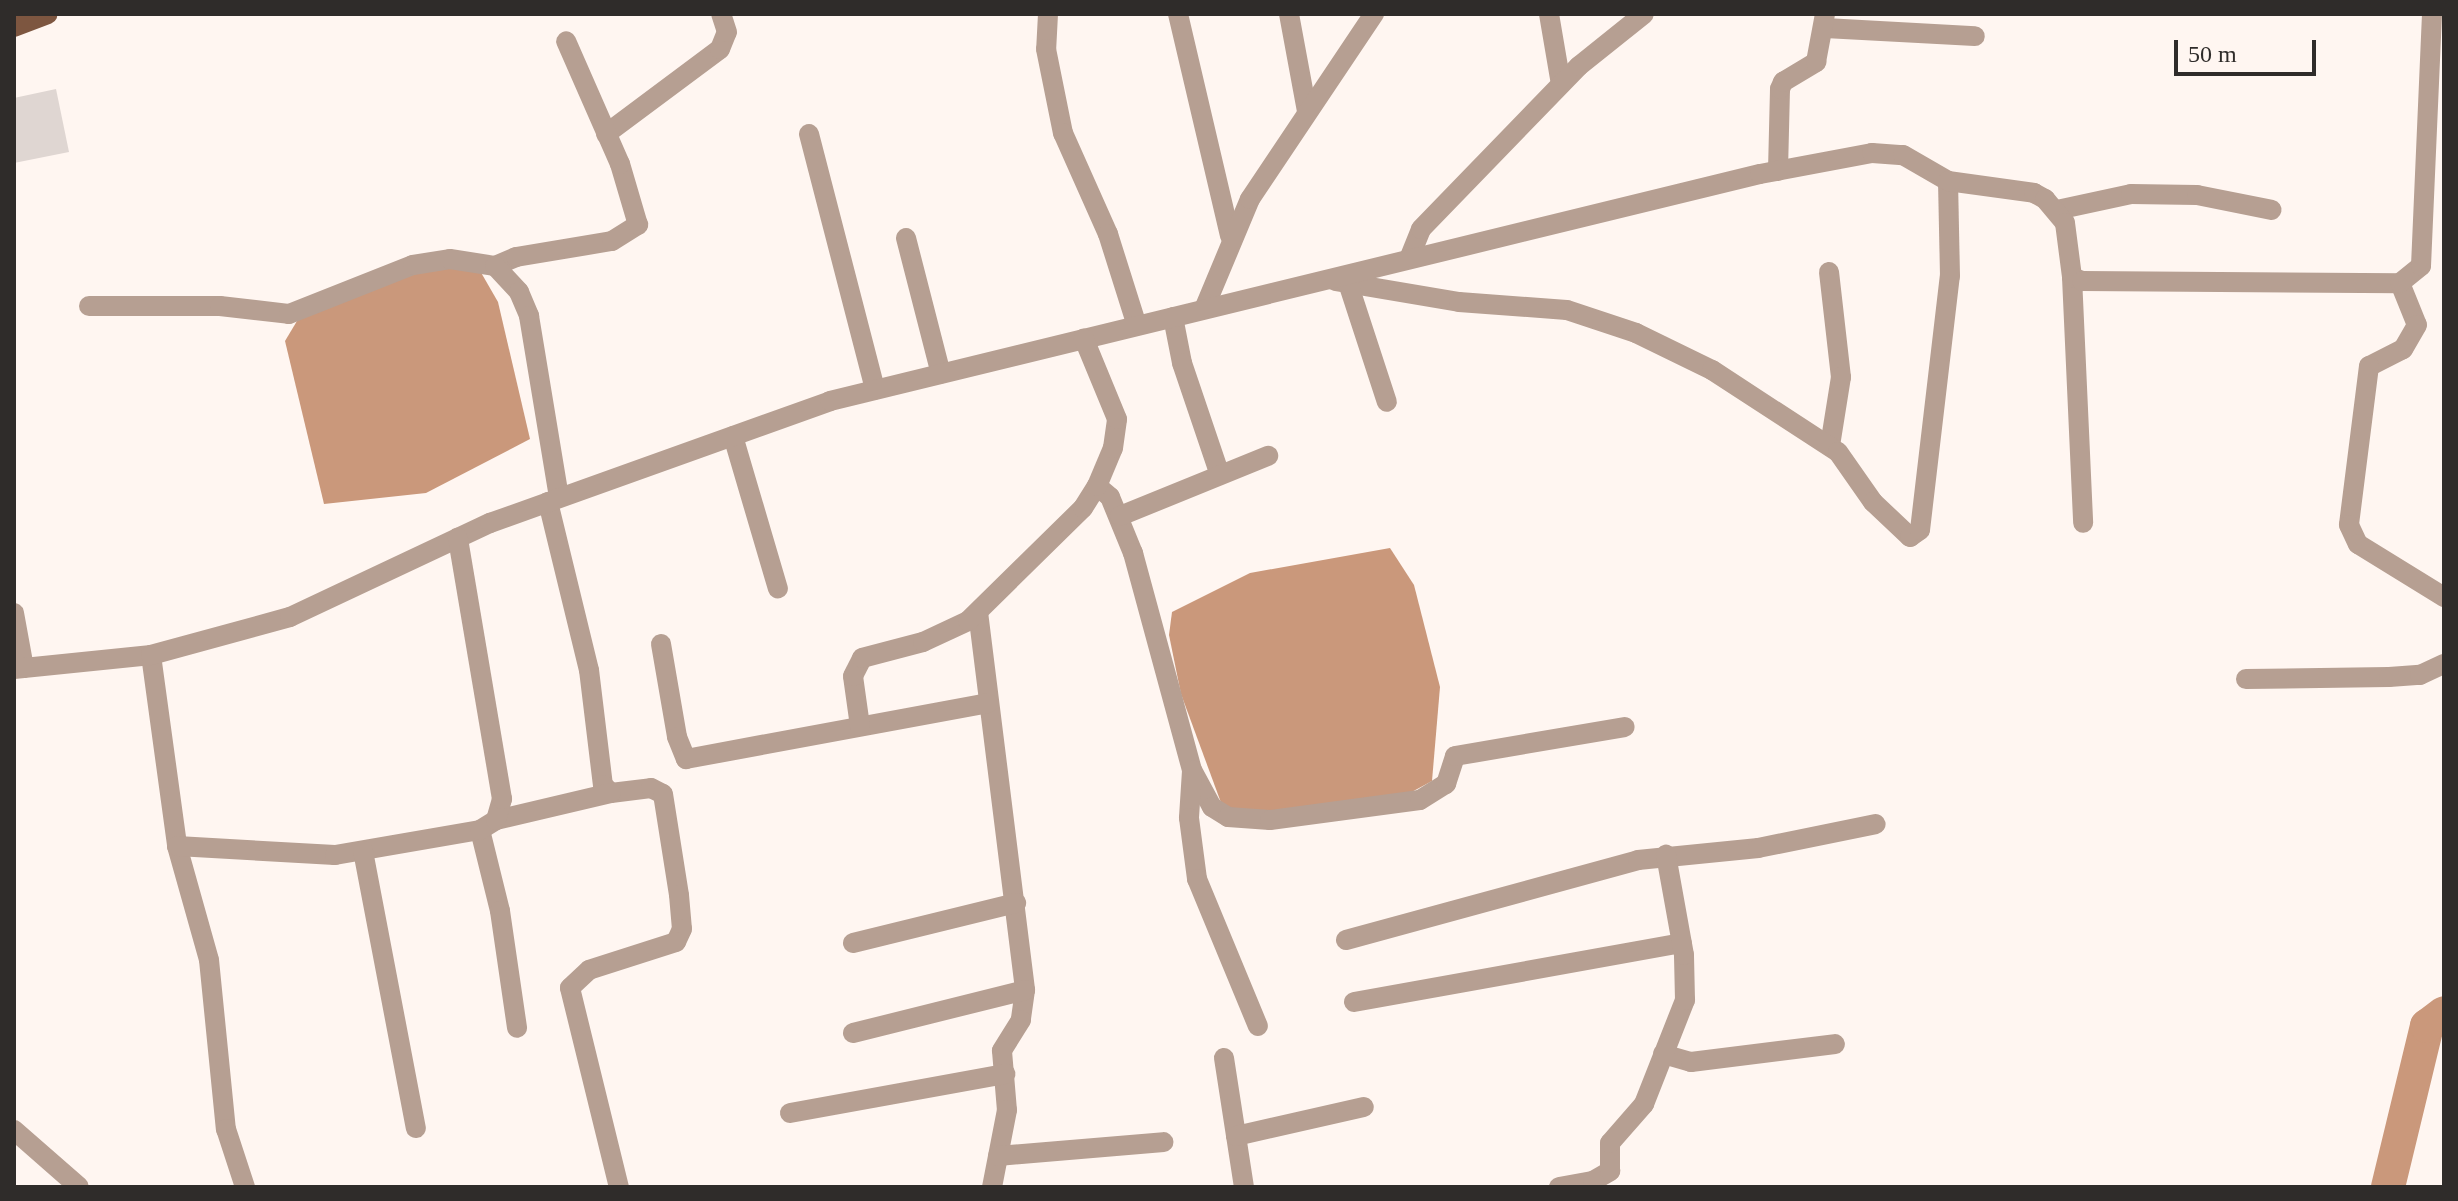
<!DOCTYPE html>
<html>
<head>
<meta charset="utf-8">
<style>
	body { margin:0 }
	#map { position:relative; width:2458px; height:1201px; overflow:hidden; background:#fff6f1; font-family:"Times New Roman",serif }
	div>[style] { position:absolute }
	.water>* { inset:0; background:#ca987b }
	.river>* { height:34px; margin:-17px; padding:0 17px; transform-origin:17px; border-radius:17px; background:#ca987b }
	.building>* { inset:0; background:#dfd6d2 }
	.minor>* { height:20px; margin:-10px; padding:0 10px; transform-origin:10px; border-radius:10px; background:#b69f92 }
	.major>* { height:20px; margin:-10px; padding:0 10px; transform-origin:10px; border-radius:10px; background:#7d5640 }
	span { translate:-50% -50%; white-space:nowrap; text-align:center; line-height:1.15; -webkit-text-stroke:6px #fff6f1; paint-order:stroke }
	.frame { position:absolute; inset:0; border:16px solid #2f2c2a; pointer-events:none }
	.scale { position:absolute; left:2174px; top:40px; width:142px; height:36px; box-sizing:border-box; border:4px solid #2f2c2a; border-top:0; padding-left:10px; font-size:24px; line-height:28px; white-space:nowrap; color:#2f2c2a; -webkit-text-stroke:6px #fff6f1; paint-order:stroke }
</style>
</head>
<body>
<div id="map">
	<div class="water">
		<div style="clip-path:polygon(427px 267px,479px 269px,498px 302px,530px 439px,426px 493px,324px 504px,285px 341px,303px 311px)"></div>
		<div style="clip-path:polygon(1390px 548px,1414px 585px,1440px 687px,1432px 781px,1408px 794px,1257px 815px,1223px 808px,1181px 694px,1169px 635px,1172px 612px,1250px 573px)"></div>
	</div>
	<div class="river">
		<div style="left:2388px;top:1187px;width:166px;rotate:-76.4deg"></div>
		<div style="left:2427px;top:1026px;width:21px;rotate:-37deg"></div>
	</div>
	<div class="building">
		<div style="clip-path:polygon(56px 89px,69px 152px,14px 163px,14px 98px)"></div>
	</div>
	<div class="minor">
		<div style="left:1048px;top:14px;width:35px;rotate:93deg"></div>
		<div style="left:1046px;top:49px;width:86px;rotate:78.6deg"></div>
		<div style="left:1063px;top:133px;width:111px;rotate:66deg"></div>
		<div style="left:1108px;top:234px;width:96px;rotate:72.5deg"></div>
		<div style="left:1178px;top:14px;width:228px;rotate:76.8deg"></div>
		<div style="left:1289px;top:14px;width:99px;rotate:79.5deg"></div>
		<div style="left:1549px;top:14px;width:71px;rotate:80.3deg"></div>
		<div style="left:1825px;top:28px;width:150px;rotate:3.1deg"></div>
		<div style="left:606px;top:134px;width:142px;rotate:-36.7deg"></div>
		<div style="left:720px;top:49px;width:18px;rotate:-68deg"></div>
		<div style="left:727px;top:32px;width:19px;rotate:-108deg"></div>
		<div style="left:809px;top:134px;width:264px;rotate:75.5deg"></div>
		<div style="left:1778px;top:171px;width:82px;rotate:-88.6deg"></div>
		<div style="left:1780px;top:89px;width:8px;rotate:-67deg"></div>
		<div style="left:1783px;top:82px;width:39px;rotate:-31deg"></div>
		<div style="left:1816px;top:62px;width:49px;rotate:-79.4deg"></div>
		<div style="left:2057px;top:210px;width:76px;rotate:-12.2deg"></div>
		<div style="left:2131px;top:194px;width:66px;rotate:0.9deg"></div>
		<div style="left:2197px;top:195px;width:76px;rotate:11.3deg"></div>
		<div style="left:906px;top:238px;width:140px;rotate:75.6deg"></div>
		<div style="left:1409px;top:259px;width:32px;rotate:-68deg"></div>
		<div style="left:1421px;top:229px;width:227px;rotate:-45.9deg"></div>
		<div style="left:1579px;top:66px;width:83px;rotate:-38.7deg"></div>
		<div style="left:495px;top:266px;width:23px;rotate:-23deg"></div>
		<div style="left:516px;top:257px;width:97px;rotate:-9.5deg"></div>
		<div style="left:612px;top:241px;width:31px;rotate:-32deg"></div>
		<div style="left:638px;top:225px;width:64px;rotate:-106.4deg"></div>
		<div style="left:620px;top:164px;width:134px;rotate:-113.7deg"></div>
		<div style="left:1829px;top:272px;width:106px;rotate:83.5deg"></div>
		<div style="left:1841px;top:377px;width:70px;rotate:99.1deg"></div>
		<div style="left:2072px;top:277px;width:246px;rotate:87.4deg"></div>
		<div style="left:1335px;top:281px;width:126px;rotate:9.6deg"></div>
		<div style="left:1459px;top:302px;width:108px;rotate:4.2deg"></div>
		<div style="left:1567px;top:310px;width:73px;rotate:18.4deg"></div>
		<div style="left:1636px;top:333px;width:85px;rotate:26deg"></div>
		<div style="left:1712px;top:370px;width:150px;rotate:33.1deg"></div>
		<div style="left:1838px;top:452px;width:61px;rotate:55deg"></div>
		<div style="left:1873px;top:502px;width:51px;rotate:43.4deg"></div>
		<div style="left:1910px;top:537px;width:12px;rotate:-35deg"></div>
		<div style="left:1920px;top:530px;width:256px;rotate:-83.3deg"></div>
		<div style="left:1950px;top:276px;width:95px;rotate:-91.2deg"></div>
		<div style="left:1348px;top:283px;width:125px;rotate:71.9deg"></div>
		<div style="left:2400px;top:283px;width:45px;rotate:68deg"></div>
		<div style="left:2417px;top:325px;width:28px;rotate:120deg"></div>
		<div style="left:2403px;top:349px;width:38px;rotate:153deg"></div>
		<div style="left:2369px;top:366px;width:160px;rotate:97.2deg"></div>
		<div style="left:2349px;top:525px;width:21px;rotate:65deg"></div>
		<div style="left:2358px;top:544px;width:101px;rotate:31.6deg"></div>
		<div style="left:89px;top:306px;width:131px"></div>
		<div style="left:220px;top:306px;width:69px;rotate:6.6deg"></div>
		<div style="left:289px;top:314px;width:133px;rotate:-21.6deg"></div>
		<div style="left:413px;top:265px;width:37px;rotate:-9deg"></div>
		<div style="left:450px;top:259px;width:46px;rotate:8.8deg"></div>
		<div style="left:495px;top:266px;width:35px;rotate:47deg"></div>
		<div style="left:519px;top:292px;width:26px;rotate:67deg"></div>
		<div style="left:529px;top:316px;width:184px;rotate:80.6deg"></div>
		<div style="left:1204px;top:309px;width:119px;rotate:-67.3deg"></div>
		<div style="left:1250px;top:199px;width:223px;rotate:-56.2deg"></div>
		<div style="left:1173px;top:317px;width:47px;rotate:78.9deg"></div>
		<div style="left:1182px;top:363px;width:118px;rotate:71.3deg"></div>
		<div style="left:733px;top:436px;width:159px;rotate:73.6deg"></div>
		<div style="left:1097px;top:486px;width:17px;rotate:40deg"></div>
		<div style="left:1110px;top:497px;width:61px;rotate:67.7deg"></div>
		<div style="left:1133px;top:553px;width:225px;rotate:74.8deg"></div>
		<div style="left:1192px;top:770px;width:42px;rotate:61.6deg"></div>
		<div style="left:1212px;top:807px;width:19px;rotate:32deg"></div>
		<div style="left:1228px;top:817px;width:42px;rotate:4.1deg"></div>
		<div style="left:1270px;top:820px;width:151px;rotate:-7.6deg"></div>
		<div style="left:1420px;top:800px;width:31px;rotate:-32deg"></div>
		<div style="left:1446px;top:784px;width:29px;rotate:-72deg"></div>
		<div style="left:1455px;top:756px;width:172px;rotate:-9.7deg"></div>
		<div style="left:548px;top:502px;width:173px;rotate:76.3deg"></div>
		<div style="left:589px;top:670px;width:116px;rotate:83.1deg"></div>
		<div style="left:603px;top:785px;width:11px;rotate:45deg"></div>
		<div style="left:611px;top:793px;width:40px;rotate:-7.1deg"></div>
		<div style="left:651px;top:788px;width:13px;rotate:27deg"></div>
		<div style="left:663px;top:794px;width:102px;rotate:81deg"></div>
		<div style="left:679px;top:895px;width:34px;rotate:85deg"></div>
		<div style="left:682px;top:929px;width:14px;rotate:115deg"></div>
		<div style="left:676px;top:942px;width:91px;rotate:162.2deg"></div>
		<div style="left:589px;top:970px;width:26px;rotate:137deg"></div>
		<div style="left:570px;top:988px;width:205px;rotate:76.2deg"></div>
		<div style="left:1120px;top:516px;width:160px;rotate:-22.1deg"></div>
		<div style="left:978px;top:612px;width:381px;rotate:82.9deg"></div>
		<div style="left:1025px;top:990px;width:30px;rotate:98deg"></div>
		<div style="left:1021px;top:1020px;width:36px;rotate:122deg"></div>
		<div style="left:1002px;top:1051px;width:59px;rotate:85.2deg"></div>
		<div style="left:1007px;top:1110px;width:78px;rotate:101deg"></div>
		<div style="left:14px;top:613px;width:56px;rotate:79.7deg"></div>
		<div style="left:661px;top:644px;width:94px;rotate:80.2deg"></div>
		<div style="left:677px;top:737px;width:24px;rotate:68deg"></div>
		<div style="left:686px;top:759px;width:307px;rotate:-10.5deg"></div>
		<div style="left:151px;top:655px;width:193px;rotate:82.2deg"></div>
		<div style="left:177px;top:846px;width:118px;rotate:74.3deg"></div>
		<div style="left:209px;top:960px;width:170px;rotate:84.3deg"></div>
		<div style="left:226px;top:1129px;width:61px;rotate:71.9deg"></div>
		<div style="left:14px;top:669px;width:138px;rotate:-5.8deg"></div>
		<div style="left:151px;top:655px;width:144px;rotate:-15.3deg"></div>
		<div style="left:290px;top:617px;width:221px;rotate:-25.2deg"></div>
		<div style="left:490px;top:523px;width:361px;rotate:-19.7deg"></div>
		<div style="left:830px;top:401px;width:957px;rotate:-13.72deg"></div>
		<div style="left:1760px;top:174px;width:114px;rotate:-10.6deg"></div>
		<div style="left:1872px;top:153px;width:31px;rotate:4deg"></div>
		<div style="left:1903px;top:155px;width:52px;rotate:30deg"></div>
		<div style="left:1948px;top:181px;width:87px;rotate:7.9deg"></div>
		<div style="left:2034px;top:193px;width:13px;rotate:29deg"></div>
		<div style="left:2045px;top:199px;width:31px;rotate:50deg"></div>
		<div style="left:2065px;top:223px;width:54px;rotate:82.6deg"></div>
		<div style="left:2072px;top:277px;width:11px;rotate:22deg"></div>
		<div style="left:2082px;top:281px;width:318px;rotate:0.4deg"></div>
		<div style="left:2400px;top:283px;width:27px;rotate:-39deg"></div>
		<div style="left:2421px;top:266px;width:252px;rotate:-87.5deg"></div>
		<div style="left:2246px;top:679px;width:143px;rotate:-0.8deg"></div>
		<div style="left:2389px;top:677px;width:31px;rotate:-4deg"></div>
		<div style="left:2420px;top:675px;width:26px;rotate:-25deg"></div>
		<div style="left:860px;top:726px;width:50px;rotate:-98deg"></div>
		<div style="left:853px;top:676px;width:20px;rotate:-63deg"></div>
		<div style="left:862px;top:658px;width:63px;rotate:-14.7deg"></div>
		<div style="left:923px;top:642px;width:50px;rotate:-25deg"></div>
		<div style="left:968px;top:621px;width:161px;rotate:-44.5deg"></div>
		<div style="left:1083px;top:508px;width:26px;rotate:-58deg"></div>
		<div style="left:1097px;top:486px;width:41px;rotate:-67.2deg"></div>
		<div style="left:1113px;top:448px;width:29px;rotate:-82deg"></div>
		<div style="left:1117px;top:419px;width:87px;rotate:-112.4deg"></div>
		<div style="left:1192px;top:771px;width:47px;rotate:93.7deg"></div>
		<div style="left:1189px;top:818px;width:62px;rotate:82.5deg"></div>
		<div style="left:1197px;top:879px;width:159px;rotate:67.5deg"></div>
		<div style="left:496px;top:820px;width:118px;rotate:-13.2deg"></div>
		<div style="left:480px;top:830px;width:83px;rotate:76.1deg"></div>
		<div style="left:500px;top:911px;width:118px;rotate:81.7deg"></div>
		<div style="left:177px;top:846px;width:158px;rotate:3.3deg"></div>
		<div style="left:335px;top:855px;width:147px;rotate:-9.8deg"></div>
		<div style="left:480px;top:830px;width:19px;rotate:-32deg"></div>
		<div style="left:496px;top:820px;width:22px;rotate:-74deg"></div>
		<div style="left:502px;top:799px;width:265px;rotate:-99.6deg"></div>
		<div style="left:363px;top:851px;width:282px;rotate:79.2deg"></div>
		<div style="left:1346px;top:940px;width:303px;rotate:-15.3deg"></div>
		<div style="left:1638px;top:860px;width:121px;rotate:-5.7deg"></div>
		<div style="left:1758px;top:848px;width:120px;rotate:-11.5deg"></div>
		<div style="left:853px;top:943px;width:168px;rotate:-13.8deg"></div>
		<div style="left:1354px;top:1002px;width:333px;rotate:-10.2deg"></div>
		<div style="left:853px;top:1033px;width:177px;rotate:-14deg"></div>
		<div style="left:1663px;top:1054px;width:29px;rotate:16deg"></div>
		<div style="left:1691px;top:1062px;width:145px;rotate:-7.1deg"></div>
		<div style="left:1224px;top:1058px;width:131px;rotate:81.2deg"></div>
		<div style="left:790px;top:1113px;width:219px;rotate:-10.3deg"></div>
		<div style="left:14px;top:1130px;width:86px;rotate:41.2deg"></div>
		<div style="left:1236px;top:1136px;width:131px;rotate:-12.8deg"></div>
		<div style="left:998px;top:1156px;width:166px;rotate:-4.8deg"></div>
		<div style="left:1559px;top:1187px;width:35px;rotate:-10deg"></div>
		<div style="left:1593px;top:1181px;width:20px;rotate:-30deg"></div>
		<div style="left:1610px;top:1171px;width:28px;rotate:-90deg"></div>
		<div style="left:1610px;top:1143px;width:52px;rotate:-48.9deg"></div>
		<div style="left:1644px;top:1104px;width:112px;rotate:-68.5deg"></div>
		<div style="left:1685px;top:1000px;width:45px;rotate:-91.3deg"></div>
		<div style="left:1684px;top:955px;width:102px;rotate:-100.2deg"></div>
	</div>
	<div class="major">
		<div style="left:14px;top:27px;width:36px;rotate:-21deg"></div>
	</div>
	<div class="frame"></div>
	<div class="scale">50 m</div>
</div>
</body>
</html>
